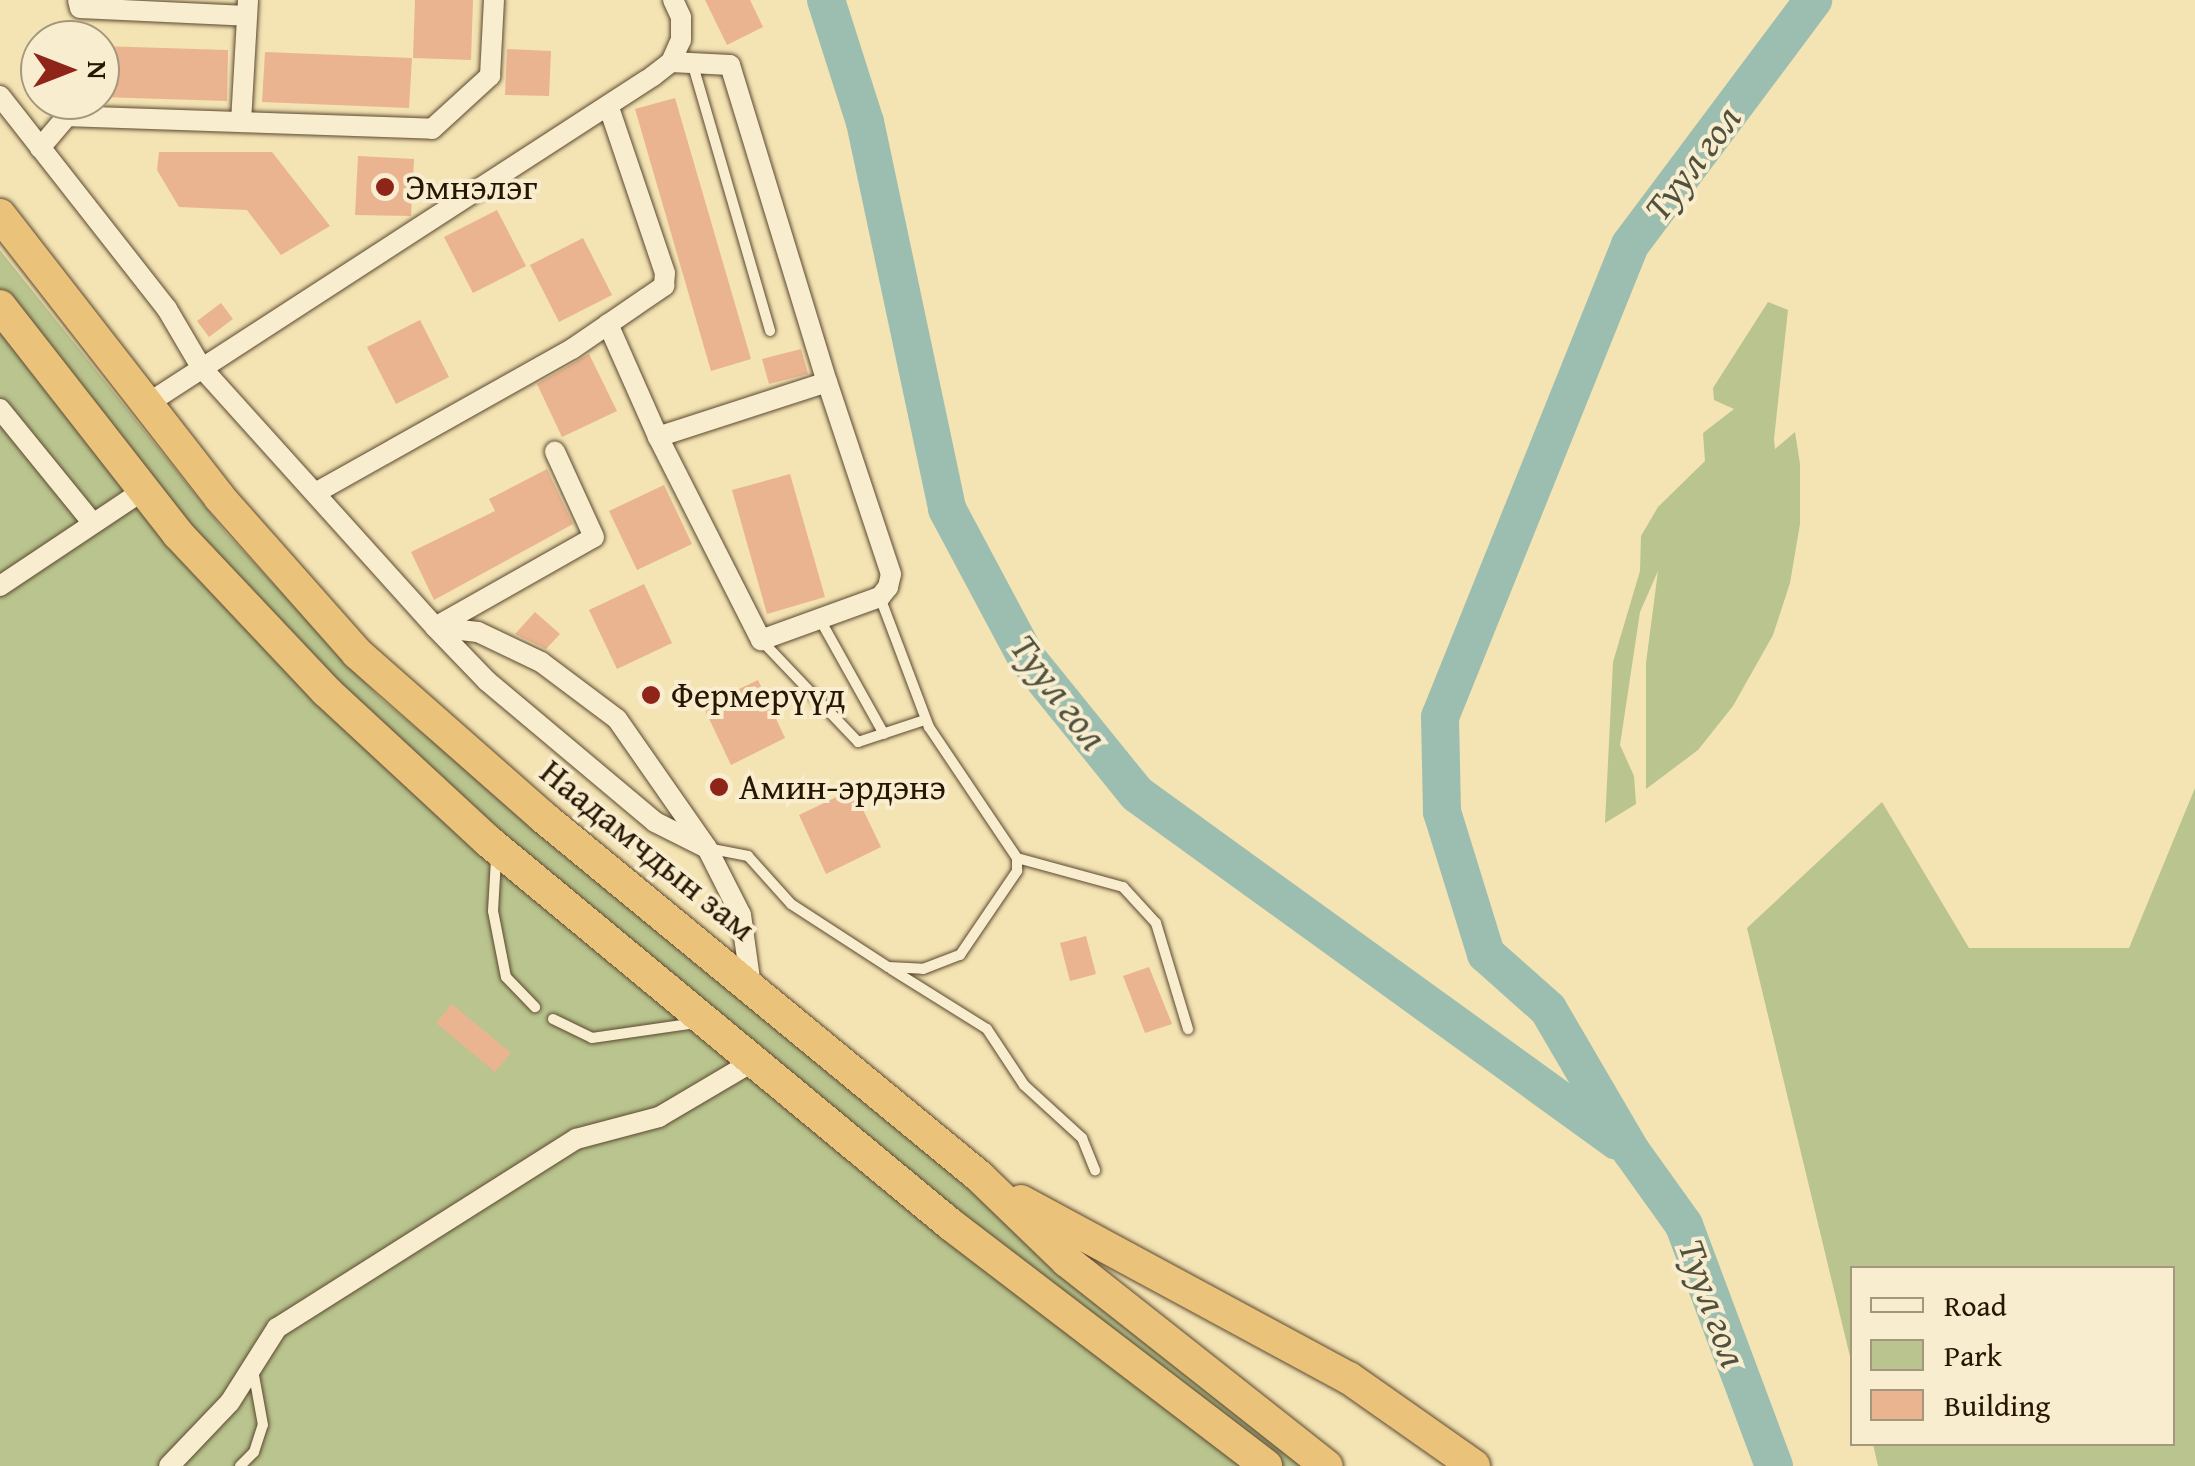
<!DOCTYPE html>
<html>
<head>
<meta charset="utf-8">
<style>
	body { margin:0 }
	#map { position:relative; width:2195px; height:1466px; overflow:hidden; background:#f4e3b3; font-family:"Gentium Book Plus",serif }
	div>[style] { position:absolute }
	.green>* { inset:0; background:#b9c48e }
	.river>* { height:38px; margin:-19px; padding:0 19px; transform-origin:19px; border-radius:19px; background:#9cbeb0 }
	.building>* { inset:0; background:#eab490 }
	.roads { filter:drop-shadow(0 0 2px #5b4930) drop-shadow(0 0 2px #5b4930) }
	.service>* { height:10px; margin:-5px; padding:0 5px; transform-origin:5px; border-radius:5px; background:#f8edce }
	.minor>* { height:20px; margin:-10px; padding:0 10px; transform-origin:10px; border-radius:10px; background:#f8edce }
	.trunk>* { height:32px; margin:-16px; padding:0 16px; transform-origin:16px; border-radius:16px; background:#eac27a }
	.dots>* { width:28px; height:28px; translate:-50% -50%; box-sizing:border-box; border:5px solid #f8edce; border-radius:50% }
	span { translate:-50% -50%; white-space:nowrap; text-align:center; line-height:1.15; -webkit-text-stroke:8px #f8edce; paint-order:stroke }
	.poi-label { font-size:35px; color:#281604 }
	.left { translate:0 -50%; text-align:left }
	.street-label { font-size:35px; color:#281604 }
	.water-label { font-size:38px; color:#515140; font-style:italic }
	.legend { position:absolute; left:1850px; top:1266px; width:325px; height:180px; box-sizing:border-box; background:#f8edce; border:2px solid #a5977d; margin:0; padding:12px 18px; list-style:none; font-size:30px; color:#281604 }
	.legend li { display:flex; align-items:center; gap:20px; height:50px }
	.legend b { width:50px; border:2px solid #a5977d }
	.north { position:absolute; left:20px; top:20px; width:100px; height:100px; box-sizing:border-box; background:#f8edce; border:2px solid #a5977d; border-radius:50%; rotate:90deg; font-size:28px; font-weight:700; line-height:40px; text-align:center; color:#281604 }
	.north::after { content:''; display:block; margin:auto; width:35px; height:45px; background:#8f2418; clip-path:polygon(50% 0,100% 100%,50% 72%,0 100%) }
</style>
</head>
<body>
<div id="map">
	<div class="green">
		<div style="clip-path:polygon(0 250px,227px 534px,381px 699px,1317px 1466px,0 1466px)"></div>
		<div style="clip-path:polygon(1768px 302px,1788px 310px,1774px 439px,1775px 449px,1795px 432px,1800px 464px,1800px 524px,1790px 583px,1773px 635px,1733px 706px,1698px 750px,1646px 789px,1646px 663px,1658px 571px,1640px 612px,1620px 745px,1634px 776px,1636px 804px,1605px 823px,1613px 662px,1640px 571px,1641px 536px,1658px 507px,1705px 461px,1703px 433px,1734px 409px,1714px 400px,1713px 388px)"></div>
		<div style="clip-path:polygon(2195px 788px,2195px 1466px,1878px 1466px,1873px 1444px,2172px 1444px,2172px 1268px,1852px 1268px,1852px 1365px,1747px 928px,1882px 802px,1969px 948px,2129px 948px)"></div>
	</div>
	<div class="river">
		<div style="left:826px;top:0;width:128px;rotate:72.3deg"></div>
		<div style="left:865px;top:122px;width:396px;rotate:78deg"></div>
		<div style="left:947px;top:509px;width:168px;rotate:61.9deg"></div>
		<div style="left:1026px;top:657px;width:176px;rotate:51deg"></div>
		<div style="left:1137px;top:794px;width:592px;rotate:35.86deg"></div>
		<div style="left:1774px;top:1466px;width:257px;rotate:-110.5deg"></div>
		<div style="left:1684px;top:1225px;width:91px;rotate:-125.6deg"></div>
		<div style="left:1631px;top:1151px;width:164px;rotate:-120.3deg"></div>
		<div style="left:1548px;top:1009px;width:83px;rotate:-138.4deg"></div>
		<div style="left:1486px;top:954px;width:149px;rotate:-107.2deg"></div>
		<div style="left:1442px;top:812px;width:95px;rotate:-91.2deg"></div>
		<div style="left:1440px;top:717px;width:509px;rotate:-68.07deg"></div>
		<div style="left:1630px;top:245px;width:306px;rotate:-53.2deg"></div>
	</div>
	<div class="building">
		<div style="clip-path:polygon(415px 0,473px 0,471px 60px,413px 58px)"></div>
		<div style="clip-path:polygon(705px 0,750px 0,763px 27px,727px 45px)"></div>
		<div style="clip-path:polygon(100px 46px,228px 50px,227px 101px,100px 97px)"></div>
		<div style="clip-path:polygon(507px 49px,551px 51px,549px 96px,505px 95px)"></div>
		<div style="clip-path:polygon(265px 52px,412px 58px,409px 108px,262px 102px)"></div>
		<div style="clip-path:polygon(675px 98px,751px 359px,711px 371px,635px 109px)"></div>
		<div style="clip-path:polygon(159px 152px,272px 152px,330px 226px,281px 255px,247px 210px,179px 207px,157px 170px)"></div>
		<div style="clip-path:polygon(358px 156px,414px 159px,411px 216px,355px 215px)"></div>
		<div style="clip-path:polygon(497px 210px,526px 266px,473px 293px,444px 237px)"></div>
		<div style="clip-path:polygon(583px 238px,612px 295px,559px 322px,530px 265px)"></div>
		<div style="clip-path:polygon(221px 303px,233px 319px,209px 337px,197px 321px)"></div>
		<div style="clip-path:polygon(420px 320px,449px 377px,396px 404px,367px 347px)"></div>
		<div style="clip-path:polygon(801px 349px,808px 374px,769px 384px,762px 359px)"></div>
		<div style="clip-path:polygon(589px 354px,617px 411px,562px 437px,537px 384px)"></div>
		<div style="clip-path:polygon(547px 469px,573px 524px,434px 600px,411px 552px,495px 511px,489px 499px)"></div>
		<div style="clip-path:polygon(790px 474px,825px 597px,767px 614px,732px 490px)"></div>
		<div style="clip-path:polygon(664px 485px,692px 544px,637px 570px,609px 511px)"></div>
		<div style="clip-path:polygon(644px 584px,672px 643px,617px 669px,589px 610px)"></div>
		<div style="clip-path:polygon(535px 612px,560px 634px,546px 649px,515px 634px)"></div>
		<div style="clip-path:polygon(758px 680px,785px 738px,731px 765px,703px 706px)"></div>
		<div style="clip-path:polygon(853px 789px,881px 847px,826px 874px,799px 815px)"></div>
		<div style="clip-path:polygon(1086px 936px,1096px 974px,1070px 981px,1060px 943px)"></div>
		<div style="clip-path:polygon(1149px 967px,1172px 1024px,1145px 1033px,1123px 976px)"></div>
		<div style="clip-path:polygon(452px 1004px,511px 1053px,495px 1072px,436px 1023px)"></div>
	</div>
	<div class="roads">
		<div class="service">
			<div style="left:692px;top:62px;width:280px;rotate:73.8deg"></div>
			<div style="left:818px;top:616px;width:135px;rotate:60.8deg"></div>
			<div style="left:761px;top:640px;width:141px;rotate:46.4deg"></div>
			<div style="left:858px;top:742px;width:71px;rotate:-18.2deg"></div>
			<div style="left:707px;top:848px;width:42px;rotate:11deg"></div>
			<div style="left:748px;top:856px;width:64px;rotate:48.1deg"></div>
			<div style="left:791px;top:904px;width:116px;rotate:33deg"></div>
			<div style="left:888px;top:967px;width:35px;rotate:3deg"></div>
			<div style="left:923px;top:969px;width:40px;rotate:-21deg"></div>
			<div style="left:960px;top:955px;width:102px;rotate:-55.8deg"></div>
			<div style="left:1017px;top:871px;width:13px;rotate:-90deg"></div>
			<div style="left:1017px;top:858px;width:158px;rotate:-123.9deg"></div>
			<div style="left:929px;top:727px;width:139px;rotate:-110.7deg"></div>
			<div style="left:1017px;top:858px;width:110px;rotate:15.3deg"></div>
			<div style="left:1123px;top:887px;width:49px;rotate:47.5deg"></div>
			<div style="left:1156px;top:923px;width:111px;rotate:73.2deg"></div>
			<div style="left:496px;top:859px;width:52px;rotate:93.3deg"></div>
			<div style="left:493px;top:911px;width:67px;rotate:78.9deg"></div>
			<div style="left:506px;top:977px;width:42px;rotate:46deg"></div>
			<div style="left:891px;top:969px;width:113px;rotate:32deg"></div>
			<div style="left:987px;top:1029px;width:67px;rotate:56.5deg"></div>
			<div style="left:1024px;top:1085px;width:79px;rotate:42.4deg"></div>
			<div style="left:1082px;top:1138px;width:35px;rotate:68deg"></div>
			<div style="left:553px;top:1019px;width:43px;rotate:26deg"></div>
			<div style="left:592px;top:1038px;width:105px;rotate:-8.2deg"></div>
			<div style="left:240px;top:1466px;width:20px;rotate:-45deg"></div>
			<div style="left:254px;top:1452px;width:28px;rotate:-72deg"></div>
			<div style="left:263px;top:1425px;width:56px;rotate:-100.3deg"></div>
		</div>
		<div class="minor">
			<div style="left:78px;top:0;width:8px;rotate:76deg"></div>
			<div style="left:80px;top:8px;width:167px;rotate:2.7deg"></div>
			<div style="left:671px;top:62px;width:59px;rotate:2.9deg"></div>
			<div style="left:730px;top:65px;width:332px;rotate:73deg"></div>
			<div style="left:0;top:96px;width:271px;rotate:51.9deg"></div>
			<div style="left:167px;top:309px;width:67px;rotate:59.6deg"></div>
			<div style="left:201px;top:367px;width:350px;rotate:48deg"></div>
			<div style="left:435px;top:627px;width:75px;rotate:46.1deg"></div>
			<div style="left:487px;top:681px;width:219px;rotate:40deg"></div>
			<div style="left:655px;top:822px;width:58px;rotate:26.6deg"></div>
			<div style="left:707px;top:848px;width:75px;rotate:63.1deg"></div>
			<div style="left:741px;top:915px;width:72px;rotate:82deg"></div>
			<div style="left:241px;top:122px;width:122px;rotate:-86.7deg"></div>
			<div style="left:40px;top:148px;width:42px;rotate:-49.8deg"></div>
			<div style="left:67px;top:116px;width:365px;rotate:2deg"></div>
			<div style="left:432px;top:129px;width:79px;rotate:-42.4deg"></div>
			<div style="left:490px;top:76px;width:76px;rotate:-87deg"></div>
			<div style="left:608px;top:324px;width:124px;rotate:66.1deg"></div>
			<div style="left:658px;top:437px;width:228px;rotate:63.1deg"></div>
			<div style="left:761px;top:640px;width:127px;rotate:-19.9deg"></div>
			<div style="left:880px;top:597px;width:13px;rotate:-51deg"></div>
			<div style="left:888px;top:587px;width:13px;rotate:-77deg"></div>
			<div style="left:891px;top:574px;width:202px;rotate:-108.4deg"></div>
			<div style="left:827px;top:382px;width:178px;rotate:162deg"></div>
			<div style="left:147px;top:404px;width:603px;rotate:-32.95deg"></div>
			<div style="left:653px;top:76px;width:23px;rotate:-38deg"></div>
			<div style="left:671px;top:62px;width:24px;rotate:-66deg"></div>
			<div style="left:681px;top:40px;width:23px;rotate:-90deg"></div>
			<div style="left:681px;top:17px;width:19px;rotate:-115deg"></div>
			<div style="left:0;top:409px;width:144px;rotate:50.9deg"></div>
			<div style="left:317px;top:492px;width:292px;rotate:-29.3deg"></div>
			<div style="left:572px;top:349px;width:112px;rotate:-34.4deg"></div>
			<div style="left:664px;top:286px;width:13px;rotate:-86deg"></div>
			<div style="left:665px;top:273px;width:177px;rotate:-108.7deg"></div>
			<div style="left:0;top:586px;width:173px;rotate:-33.7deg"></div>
			<div style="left:437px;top:626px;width:180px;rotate:-29.5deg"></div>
			<div style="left:594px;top:537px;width:94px;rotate:-114.6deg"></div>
			<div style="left:435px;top:627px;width:43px;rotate:6.6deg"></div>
			<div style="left:478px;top:632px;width:70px;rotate:25.5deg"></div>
			<div style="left:541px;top:662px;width:95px;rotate:36.9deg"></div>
			<div style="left:617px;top:719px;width:157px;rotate:55.1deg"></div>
			<div style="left:169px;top:1466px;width:88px;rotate:-46.4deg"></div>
			<div style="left:230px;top:1402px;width:88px;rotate:-57.6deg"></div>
			<div style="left:277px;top:1328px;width:354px;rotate:-32.3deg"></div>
			<div style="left:576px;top:1139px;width:86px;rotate:-14.8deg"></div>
			<div style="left:659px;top:1117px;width:108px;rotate:-30.6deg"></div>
		</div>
		<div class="trunk">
			<div style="left:0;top:215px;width:358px;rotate:52.1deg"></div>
			<div style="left:220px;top:498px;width:207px;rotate:48.5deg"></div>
			<div style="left:357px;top:653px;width:248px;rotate:41.4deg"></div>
			<div style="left:543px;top:817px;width:566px;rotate:39.48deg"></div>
			<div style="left:980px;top:1177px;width:121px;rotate:44deg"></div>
			<div style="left:1067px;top:1261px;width:331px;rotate:38.3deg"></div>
			<div style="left:0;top:306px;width:289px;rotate:52deg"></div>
			<div style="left:178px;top:534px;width:216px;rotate:46.7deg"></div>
			<div style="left:326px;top:691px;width:221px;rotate:42.8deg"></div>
			<div style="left:488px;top:841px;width:600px;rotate:39.66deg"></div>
			<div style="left:950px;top:1224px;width:398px;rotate:37.4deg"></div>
			<div style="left:1021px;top:1201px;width:373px;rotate:28.4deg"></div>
			<div style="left:1349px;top:1378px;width:153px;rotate:35.1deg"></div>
		</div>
	</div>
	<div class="dots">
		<div style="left:385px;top:187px;background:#8f2418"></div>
		<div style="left:651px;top:695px;background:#8f2418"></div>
		<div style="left:719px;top:787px;background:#8f2418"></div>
	</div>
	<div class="poi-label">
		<span class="left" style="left:405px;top:187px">Эмнэлэг</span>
		<span class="left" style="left:671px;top:695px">Фермерүүд</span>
		<span class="left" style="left:739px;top:787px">Амин-эрдэнэ</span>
	</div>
	<div class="street-label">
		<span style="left:648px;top:850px;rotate:39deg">Наадамчдын зам</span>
	</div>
	<div class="water-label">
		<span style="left:1692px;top:163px;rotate:-53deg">Туул гол</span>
		<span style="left:1059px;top:692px;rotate:53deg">Туул гол</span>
		<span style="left:1713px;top:1303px;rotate:70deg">Туул гол</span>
	</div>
	<ul class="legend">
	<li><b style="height:12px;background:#f8edce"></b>Road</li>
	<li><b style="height:28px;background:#b9c48e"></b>Park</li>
	<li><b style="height:28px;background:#eab490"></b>Building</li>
	</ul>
	<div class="north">N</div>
</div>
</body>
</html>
